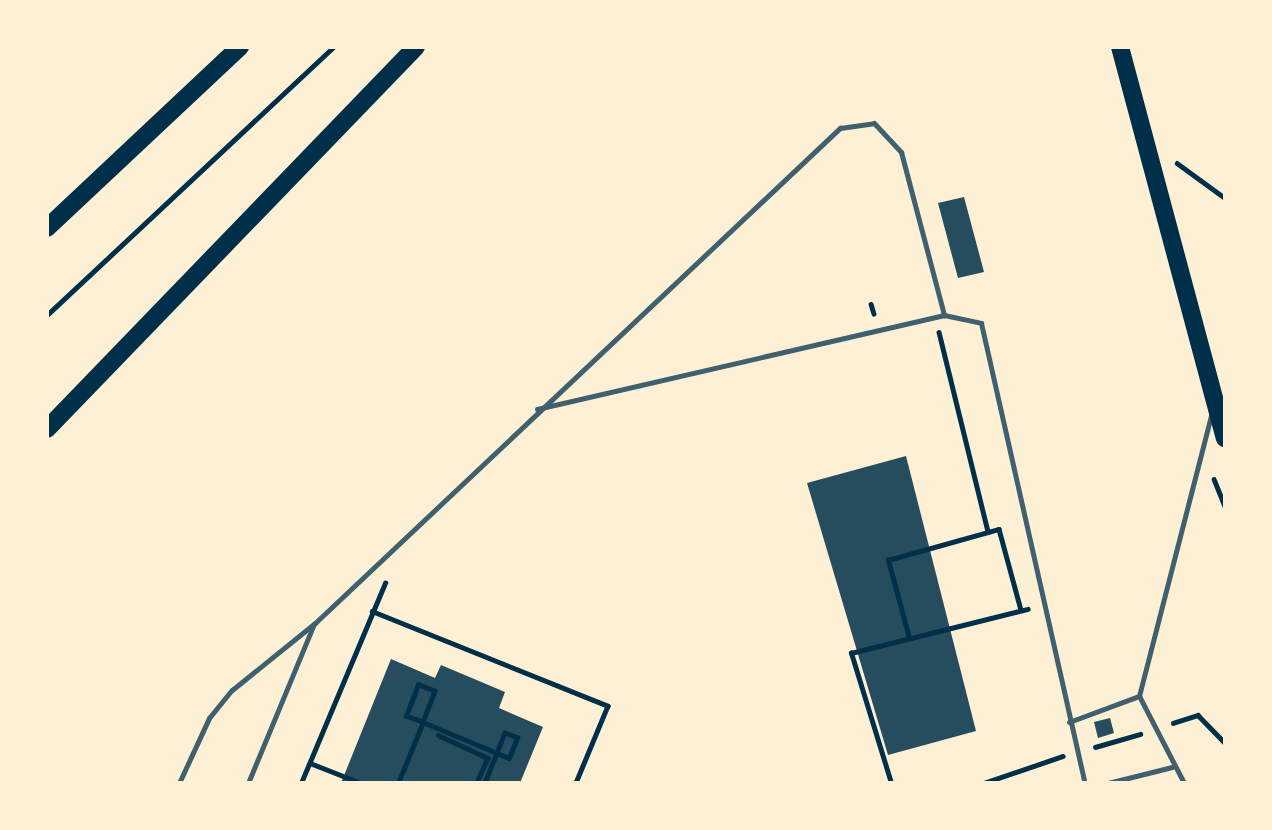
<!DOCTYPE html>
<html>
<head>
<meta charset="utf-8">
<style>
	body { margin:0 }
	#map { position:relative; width:1272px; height:830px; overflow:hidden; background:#fdf0d5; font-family:"Titillium Web",sans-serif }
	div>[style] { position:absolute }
	.building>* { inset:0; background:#264d5e }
	.path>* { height:4.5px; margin:-2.25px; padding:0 2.25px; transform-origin:2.25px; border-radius:2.25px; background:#003049 }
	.service>* { height:5px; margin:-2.5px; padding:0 2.5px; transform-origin:2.5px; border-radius:2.5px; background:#3f606c }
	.primary>* { height:18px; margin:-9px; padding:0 9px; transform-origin:9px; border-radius:9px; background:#003049 }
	span { translate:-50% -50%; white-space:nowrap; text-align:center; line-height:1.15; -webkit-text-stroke:7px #fdf0d5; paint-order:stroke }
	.frame { position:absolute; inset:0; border:49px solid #fdf0d5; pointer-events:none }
</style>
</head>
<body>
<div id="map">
	<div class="building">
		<div style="clip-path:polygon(964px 197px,984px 272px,958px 278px,938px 203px)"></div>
		<div style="clip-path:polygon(906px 456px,976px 731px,888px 755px,807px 483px)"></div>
		<div style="clip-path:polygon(391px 659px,435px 678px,441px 665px,505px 692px,499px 708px,543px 727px,520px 783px,341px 783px)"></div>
		<div style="clip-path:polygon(1110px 718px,1114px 733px,1098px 738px,1094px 722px)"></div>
	</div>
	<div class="path">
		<div style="left:1177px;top:163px;width:59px;rotate:36.1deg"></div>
		<div style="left:871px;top:304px;width:10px;rotate:73deg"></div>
		<div style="left:47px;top:315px;width:392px;rotate:-43.1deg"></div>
		<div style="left:939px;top:332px;width:206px;rotate:76.2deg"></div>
		<div style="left:1214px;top:479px;width:29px;rotate:68deg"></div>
		<div style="left:372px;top:611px;width:254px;rotate:21.9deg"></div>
		<div style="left:608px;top:706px;width:83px;rotate:112.6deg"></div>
		<div style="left:909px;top:638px;width:81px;rotate:-105.1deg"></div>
		<div style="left:888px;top:560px;width:115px;rotate:-15.6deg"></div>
		<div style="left:999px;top:529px;width:84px;rotate:74.8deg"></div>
		<div style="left:418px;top:684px;width:18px;rotate:22deg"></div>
		<div style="left:435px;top:691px;width:33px;rotate:111deg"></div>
		<div style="left:423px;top:722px;width:18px;rotate:-161deg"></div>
		<div style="left:406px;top:716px;width:34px;rotate:-69deg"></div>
		<div style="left:1173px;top:723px;width:26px;rotate:-18deg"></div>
		<div style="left:1198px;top:715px;width:39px;rotate:46deg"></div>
		<div style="left:438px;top:735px;width:55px;rotate:24.7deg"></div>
		<div style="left:488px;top:758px;width:27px;rotate:114deg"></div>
		<div style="left:1095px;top:747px;width:47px;rotate:-16.1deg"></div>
		<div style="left:310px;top:763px;width:55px;rotate:21.4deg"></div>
		<div style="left:301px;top:783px;width:217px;rotate:-67.2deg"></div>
		<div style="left:398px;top:783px;width:66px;rotate:-67.7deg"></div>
		<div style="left:423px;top:722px;width:80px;rotate:22.7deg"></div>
		<div style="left:497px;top:753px;width:13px;rotate:23deg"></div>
		<div style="left:509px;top:758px;width:22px;rotate:-68deg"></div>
		<div style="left:517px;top:738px;width:13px;rotate:-157deg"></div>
		<div style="left:505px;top:733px;width:54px;rotate:111.8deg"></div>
		<div style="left:891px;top:783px;width:136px;rotate:-107.1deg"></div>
		<div style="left:851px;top:653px;width:182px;rotate:-14deg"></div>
		<div style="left:984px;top:783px;width:83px;rotate:-18.9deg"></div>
	</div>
	<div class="service">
		<div style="left:537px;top:409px;width:418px;rotate:-13deg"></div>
		<div style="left:944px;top:315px;width:38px;rotate:12deg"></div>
		<div style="left:981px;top:323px;width:472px;rotate:77.3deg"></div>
		<div style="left:1069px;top:722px;width:75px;rotate:-20.4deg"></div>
		<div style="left:179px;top:783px;width:72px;rotate:-65.2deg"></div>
		<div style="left:209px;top:718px;width:36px;rotate:-51deg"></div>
		<div style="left:232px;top:690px;width:107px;rotate:-38.9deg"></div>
		<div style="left:315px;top:623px;width:722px;rotate:-43.32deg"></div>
		<div style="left:840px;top:128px;width:34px;rotate:-8deg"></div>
		<div style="left:874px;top:123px;width:40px;rotate:47deg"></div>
		<div style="left:901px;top:152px;width:169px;rotate:75.2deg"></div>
		<div style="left:248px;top:783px;width:172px;rotate:-67.5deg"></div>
		<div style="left:1108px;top:783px;width:66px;rotate:-14deg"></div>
		<div style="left:1184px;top:783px;width:98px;rotate:-117.3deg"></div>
		<div style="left:1139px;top:696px;width:294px;rotate:-75.6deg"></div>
	</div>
	<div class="primary">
		<div style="left:1120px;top:47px;width:405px;rotate:75deg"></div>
		<div style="left:47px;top:228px;width:265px;rotate:-43.2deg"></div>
		<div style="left:47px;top:429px;width:531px;rotate:-45.99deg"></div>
	</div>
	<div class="frame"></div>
</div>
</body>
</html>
